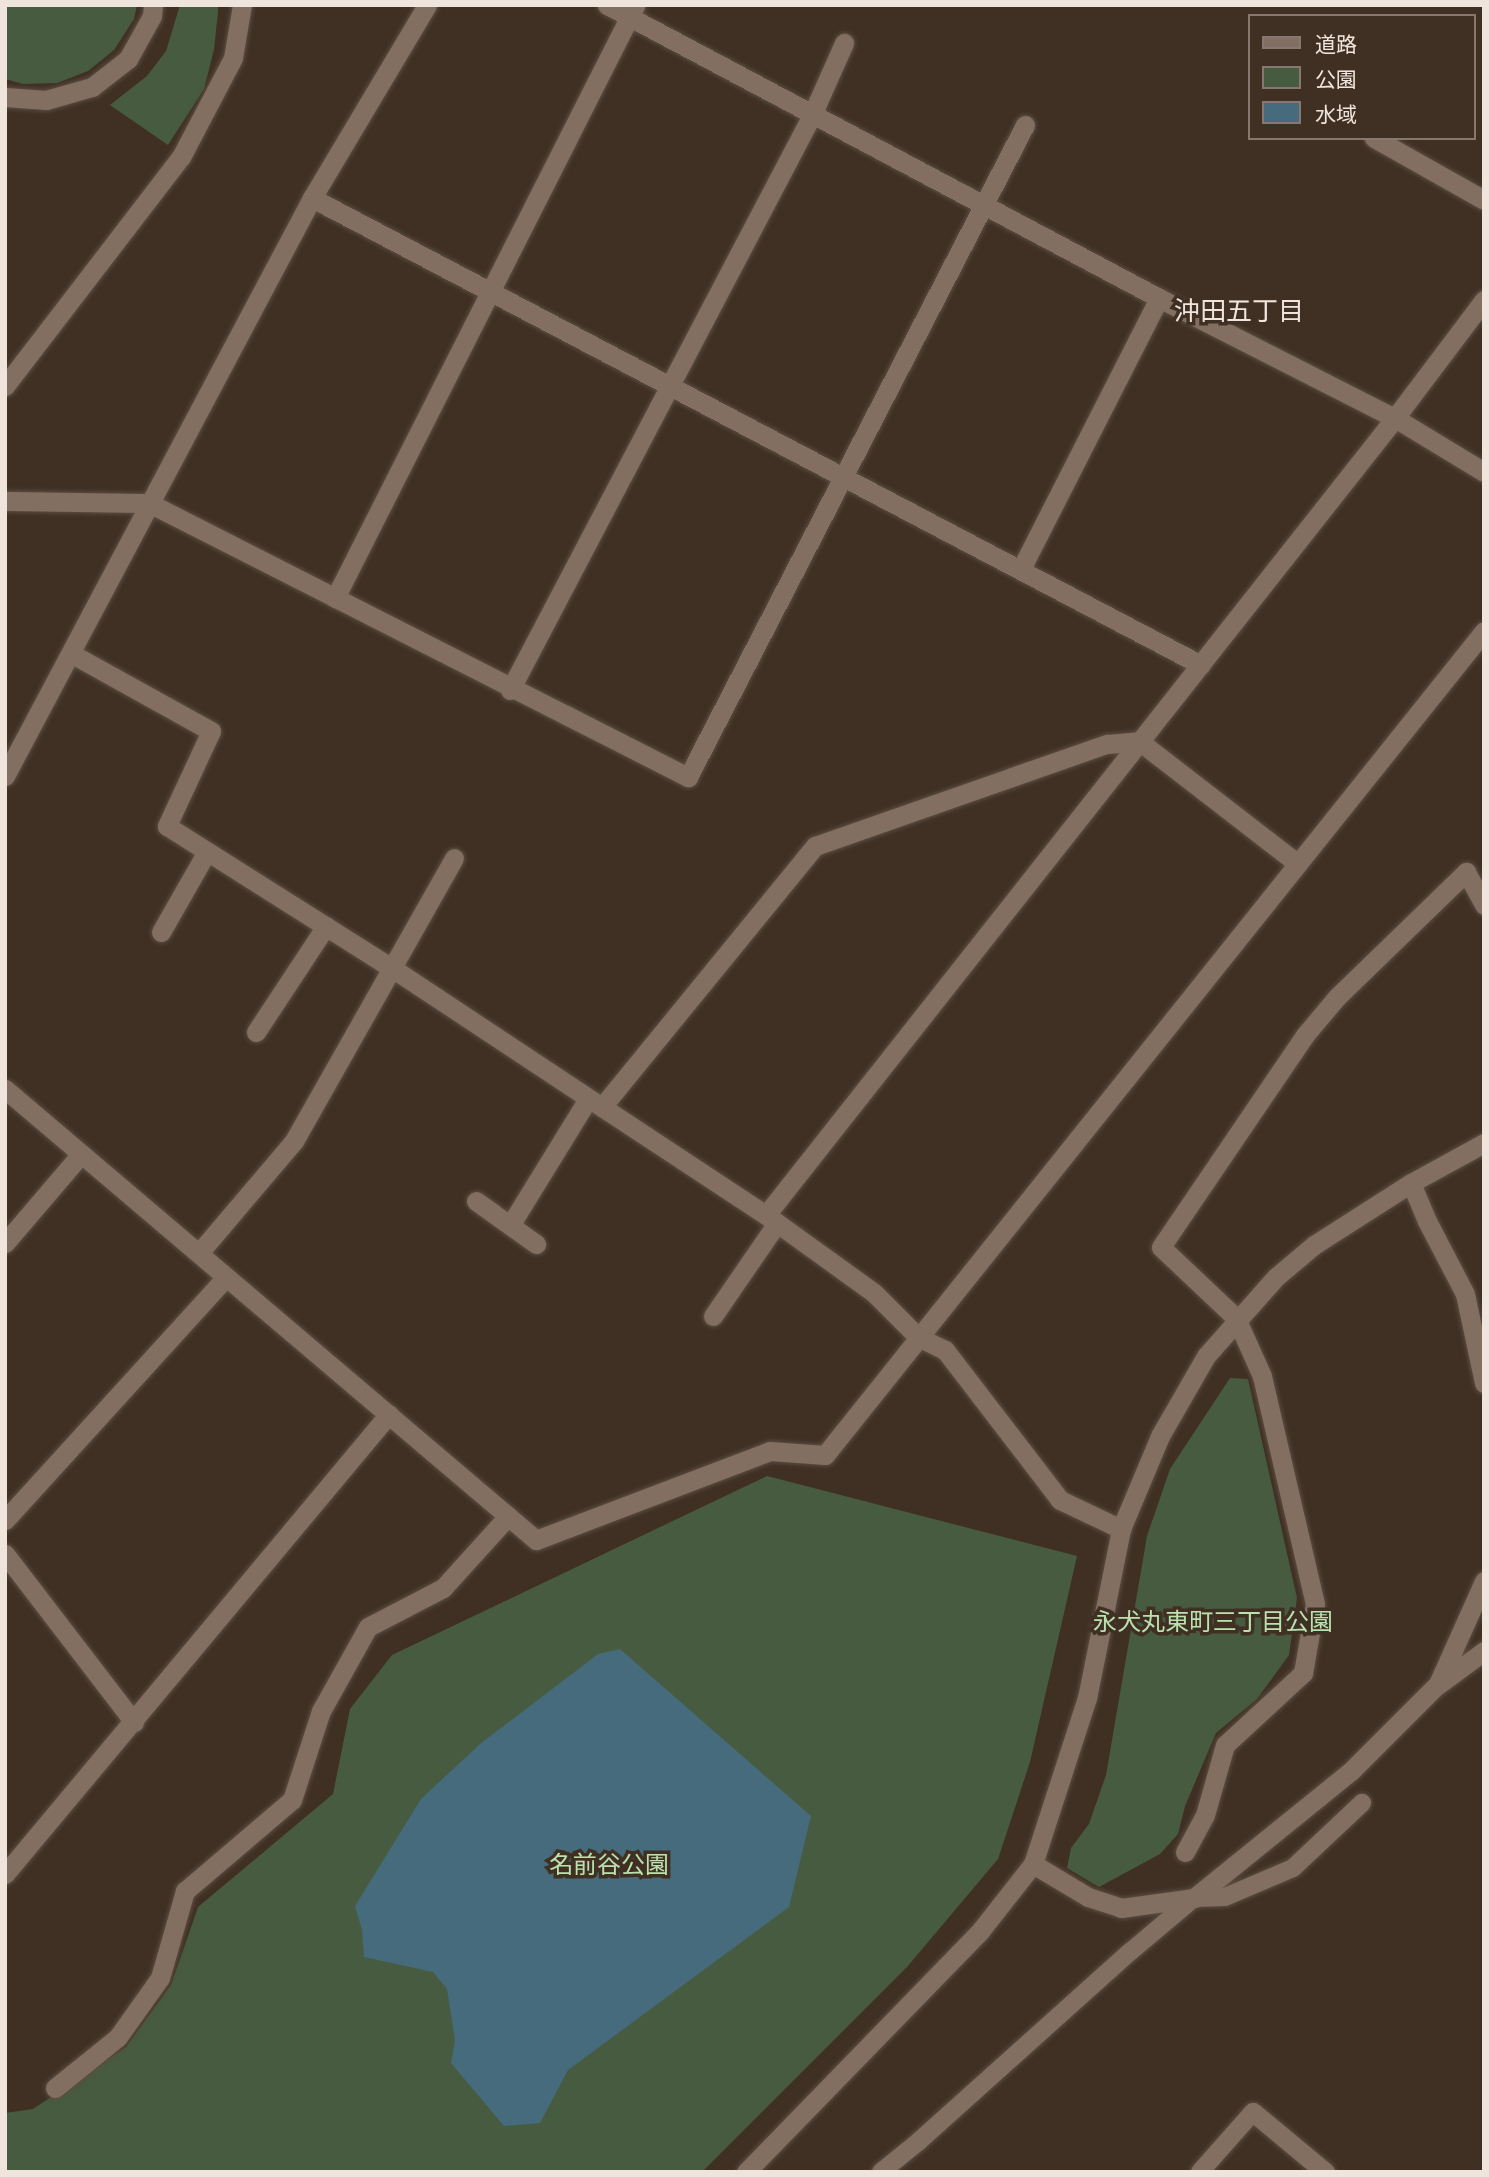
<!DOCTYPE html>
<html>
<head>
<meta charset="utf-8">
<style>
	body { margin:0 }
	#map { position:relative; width:1489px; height:2177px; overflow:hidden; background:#403024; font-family:"PT Sans Narrow","Noto Sans JP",sans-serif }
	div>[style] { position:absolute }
	.green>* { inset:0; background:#475b41 }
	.water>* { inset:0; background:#456b7c }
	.roads { filter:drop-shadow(0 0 2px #5b4d42) drop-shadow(0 0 2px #5b4d42) }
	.service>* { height:18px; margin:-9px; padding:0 9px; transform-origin:9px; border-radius:9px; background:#826f61 }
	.minor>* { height:19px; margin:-9.5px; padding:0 9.5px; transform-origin:9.5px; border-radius:9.5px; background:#826f61 }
	.tertiary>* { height:19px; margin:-9.5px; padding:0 9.5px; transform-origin:9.5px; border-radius:9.5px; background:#826f61 }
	span { translate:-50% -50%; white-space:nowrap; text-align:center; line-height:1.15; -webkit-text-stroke:7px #403024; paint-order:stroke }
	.park-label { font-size:24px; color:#bae1ae }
	.neighbourhood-label { font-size:26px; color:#f0e5dd }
	.frame { position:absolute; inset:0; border:7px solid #f0e5dd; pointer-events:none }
	.legend { position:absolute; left:1248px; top:14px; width:228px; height:126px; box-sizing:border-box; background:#403024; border:2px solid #86786e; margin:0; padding:9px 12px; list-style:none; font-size:21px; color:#f0e5dd }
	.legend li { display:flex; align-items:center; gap:14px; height:35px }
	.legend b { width:35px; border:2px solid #86786e }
</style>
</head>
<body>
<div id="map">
	<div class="green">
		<div style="clip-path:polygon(5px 5px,137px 5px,134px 19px,114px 50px,88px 71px,57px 83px,23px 84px,5px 79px)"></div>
		<div style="clip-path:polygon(180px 5px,218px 5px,218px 12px,214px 49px,204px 89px,168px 145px,110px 105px,147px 76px,166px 51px)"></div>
		<div style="clip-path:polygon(1230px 1378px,1248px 1379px,1297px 1598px,1289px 1655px,1257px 1699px,1216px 1733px,1185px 1806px,1178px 1834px,1160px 1854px,1099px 1887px,1067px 1868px,1071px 1848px,1089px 1824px,1106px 1775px,1147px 1536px,1170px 1469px)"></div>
		<div style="clip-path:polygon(767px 1476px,1077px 1556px,1030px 1762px,998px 1859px,907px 1967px,702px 2172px,5px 2172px,5px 2113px,33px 2109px,126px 2047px,171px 1985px,198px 1907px,333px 1794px,350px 1709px,392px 1655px)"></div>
	</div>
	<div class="water">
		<div style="clip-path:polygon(620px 1649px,811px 1816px,789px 1907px,568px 2070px,540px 2123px,504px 2126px,451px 2063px,455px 2040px,447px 1989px,433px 1972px,364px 1957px,362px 1930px,355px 1906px,421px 1799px,480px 1744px,598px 1654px)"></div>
	</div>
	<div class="roads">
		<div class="service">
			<div style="left:881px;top:2172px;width:48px;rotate:-39deg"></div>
			<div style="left:918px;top:2142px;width:285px;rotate:-41.9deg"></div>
			<div style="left:1130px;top:1952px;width:84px;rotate:-40.2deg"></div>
			<div style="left:1194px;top:1898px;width:31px;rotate:-2deg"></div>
			<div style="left:1225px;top:1897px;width:74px;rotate:-23.1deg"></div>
			<div style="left:1293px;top:1868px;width:95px;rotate:-43.3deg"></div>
			<div style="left:1200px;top:2172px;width:80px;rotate:-48.5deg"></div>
		</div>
		<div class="minor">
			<div style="left:607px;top:5px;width:625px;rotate:27.96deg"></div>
			<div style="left:1159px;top:298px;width:265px;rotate:27deg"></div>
			<div style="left:1395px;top:418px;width:104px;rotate:31.2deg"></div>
			<div style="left:5px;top:97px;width:41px;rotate:4.2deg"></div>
			<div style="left:46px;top:100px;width:48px;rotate:-15.8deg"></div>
			<div style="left:92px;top:87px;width:46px;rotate:-37.9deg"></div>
			<div style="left:128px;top:59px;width:49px;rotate:-60.8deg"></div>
			<div style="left:152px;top:16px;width:11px;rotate:-85deg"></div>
			<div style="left:1374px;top:138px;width:126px;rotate:29.4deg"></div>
			<div style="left:312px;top:198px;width:1004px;rotate:27.71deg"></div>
			<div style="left:5px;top:386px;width:289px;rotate:-52.5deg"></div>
			<div style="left:181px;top:157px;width:112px;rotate:-62.3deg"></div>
			<div style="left:233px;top:58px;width:54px;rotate:-80.4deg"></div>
			<div style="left:5px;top:501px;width:144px;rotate:0.8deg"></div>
			<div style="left:149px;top:503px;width:605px;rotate:26.95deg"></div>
			<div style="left:688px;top:777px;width:734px;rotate:-62.67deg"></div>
			<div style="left:1021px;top:569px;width:304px;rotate:-63deg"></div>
			<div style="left:335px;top:598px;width:664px;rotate:-63.13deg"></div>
			<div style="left:72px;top:654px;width:159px;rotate:29deg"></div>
			<div style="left:211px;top:731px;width:105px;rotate:114.9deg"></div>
			<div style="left:167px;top:826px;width:266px;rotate:32.3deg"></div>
			<div style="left:392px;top:968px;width:252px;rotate:33.5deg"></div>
			<div style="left:602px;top:1107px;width:196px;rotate:33.4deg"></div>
			<div style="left:766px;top:1215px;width:133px;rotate:35.8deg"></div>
			<div style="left:874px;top:1293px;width:62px;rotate:45deg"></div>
			<div style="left:918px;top:1337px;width:30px;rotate:26deg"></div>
			<div style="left:945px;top:1350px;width:189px;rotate:52.5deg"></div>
			<div style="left:1060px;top:1500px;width:68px;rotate:25.4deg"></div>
			<div style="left:510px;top:690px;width:649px;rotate:-62.29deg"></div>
			<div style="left:812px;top:115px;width:79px;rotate:-66deg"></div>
			<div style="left:5px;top:776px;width:654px;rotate:-62.03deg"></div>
			<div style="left:312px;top:198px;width:225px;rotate:-59.2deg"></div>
			<div style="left:161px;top:932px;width:91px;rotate:-60.3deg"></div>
			<div style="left:256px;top:1032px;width:127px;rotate:-56.6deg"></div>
			<div style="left:5px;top:1089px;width:697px;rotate:40.34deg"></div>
			<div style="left:536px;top:1540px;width:250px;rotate:-20.8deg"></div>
			<div style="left:770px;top:1451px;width:55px;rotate:4.2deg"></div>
			<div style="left:825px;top:1455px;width:1055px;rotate:-51.35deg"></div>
			<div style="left:602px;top:1107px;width:337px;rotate:-50.8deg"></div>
			<div style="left:815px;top:846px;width:309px;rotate:-19.3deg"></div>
			<div style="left:1107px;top:744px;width:32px;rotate:-5deg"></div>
			<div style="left:1139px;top:741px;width:200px;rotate:37.7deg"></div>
			<div style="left:1411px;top:1183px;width:41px;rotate:67.2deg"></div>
			<div style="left:1427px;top:1221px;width:82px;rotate:62.5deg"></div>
			<div style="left:1465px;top:1294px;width:91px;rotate:77.9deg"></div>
			<div style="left:476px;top:1201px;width:74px;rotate:35.6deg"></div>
			<div style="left:766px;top:1215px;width:1015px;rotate:-51.72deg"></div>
			<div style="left:1395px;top:418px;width:148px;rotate:-53deg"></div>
			<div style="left:511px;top:1224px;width:147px;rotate:-58.4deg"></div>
			<div style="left:5px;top:1243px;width:117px;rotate:-49.5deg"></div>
			<div style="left:199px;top:1253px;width:147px;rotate:-49.7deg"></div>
			<div style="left:294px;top:1141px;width:325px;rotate:-60.5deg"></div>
			<div style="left:713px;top:1316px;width:113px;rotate:-55.5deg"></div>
			<div style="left:5px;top:1520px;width:327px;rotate:-47.7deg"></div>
			<div style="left:5px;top:1554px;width:212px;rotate:52.5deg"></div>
			<div style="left:1439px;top:1684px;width:56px;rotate:-36.3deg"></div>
			<div style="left:1185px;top:1852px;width:42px;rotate:-61.6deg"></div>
			<div style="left:1205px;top:1815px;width:73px;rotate:-74.1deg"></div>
			<div style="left:1225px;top:1745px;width:106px;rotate:-42.7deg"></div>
			<div style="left:1303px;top:1673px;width:70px;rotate:-80.1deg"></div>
			<div style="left:1315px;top:1604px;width:234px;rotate:-103.1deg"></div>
			<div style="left:1262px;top:1376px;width:64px;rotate:-114.1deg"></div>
			<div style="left:1236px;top:1318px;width:103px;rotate:-136.6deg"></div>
			<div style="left:1161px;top:1247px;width:256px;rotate:-55.8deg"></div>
			<div style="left:1305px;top:1035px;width:50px;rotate:-49.9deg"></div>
			<div style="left:1337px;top:997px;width:180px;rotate:-44.1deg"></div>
			<div style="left:1466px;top:872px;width:38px;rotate:61deg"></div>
			<div style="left:1033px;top:1864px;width:64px;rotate:31deg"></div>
			<div style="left:1088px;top:1897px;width:35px;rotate:18deg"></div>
			<div style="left:1121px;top:1908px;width:74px;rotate:-7.8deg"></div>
			<div style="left:1194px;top:1898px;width:202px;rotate:-39deg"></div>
			<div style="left:1351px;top:1771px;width:123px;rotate:-45deg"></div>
			<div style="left:1438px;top:1684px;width:113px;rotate:-65.9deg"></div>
			<div style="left:5px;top:1874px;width:599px;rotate:-50.15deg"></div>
			<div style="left:55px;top:2088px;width:81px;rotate:-39deg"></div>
			<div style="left:118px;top:2037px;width:72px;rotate:-54.6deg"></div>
			<div style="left:160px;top:1978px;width:91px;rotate:-74deg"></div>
			<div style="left:185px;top:1891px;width:140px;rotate:-40.4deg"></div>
			<div style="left:292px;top:1800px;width:94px;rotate:-72deg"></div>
			<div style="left:321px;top:1711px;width:96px;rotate:-60.8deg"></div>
			<div style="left:368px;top:1627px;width:85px;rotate:-27.5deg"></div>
			<div style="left:443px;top:1588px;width:97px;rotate:-47.9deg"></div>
			<div style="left:1253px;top:2112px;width:94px;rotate:39.8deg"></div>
		</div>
		<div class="tertiary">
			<div style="left:746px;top:2172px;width:337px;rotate:-45.8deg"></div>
			<div style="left:981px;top:1930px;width:84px;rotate:-51.8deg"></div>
			<div style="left:1033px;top:1864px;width:175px;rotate:-72deg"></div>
			<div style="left:1087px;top:1698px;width:172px;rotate:-78.6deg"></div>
			<div style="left:1121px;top:1529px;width:101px;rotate:-67.2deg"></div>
			<div style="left:1160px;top:1436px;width:92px;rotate:-60.1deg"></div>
			<div style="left:1206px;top:1356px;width:106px;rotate:-48.5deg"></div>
			<div style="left:1276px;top:1277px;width:50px;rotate:-40.1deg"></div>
			<div style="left:1314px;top:1245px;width:115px;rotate:-32.6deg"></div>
			<div style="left:1411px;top:1183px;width:83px;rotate:-28.7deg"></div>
		</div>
	</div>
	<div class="park-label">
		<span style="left:1213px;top:1622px">永犬丸東町三丁目公園</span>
		<span style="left:609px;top:1865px">名前谷公園</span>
	</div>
	<div class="neighbourhood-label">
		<span style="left:1239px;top:311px">沖田五丁目</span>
	</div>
	<div class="frame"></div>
	<ul class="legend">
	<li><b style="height:9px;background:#826f61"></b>道路</li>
	<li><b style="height:19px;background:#475b41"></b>公園</li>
	<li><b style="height:19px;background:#456b7c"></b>水域</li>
	</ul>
</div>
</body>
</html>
